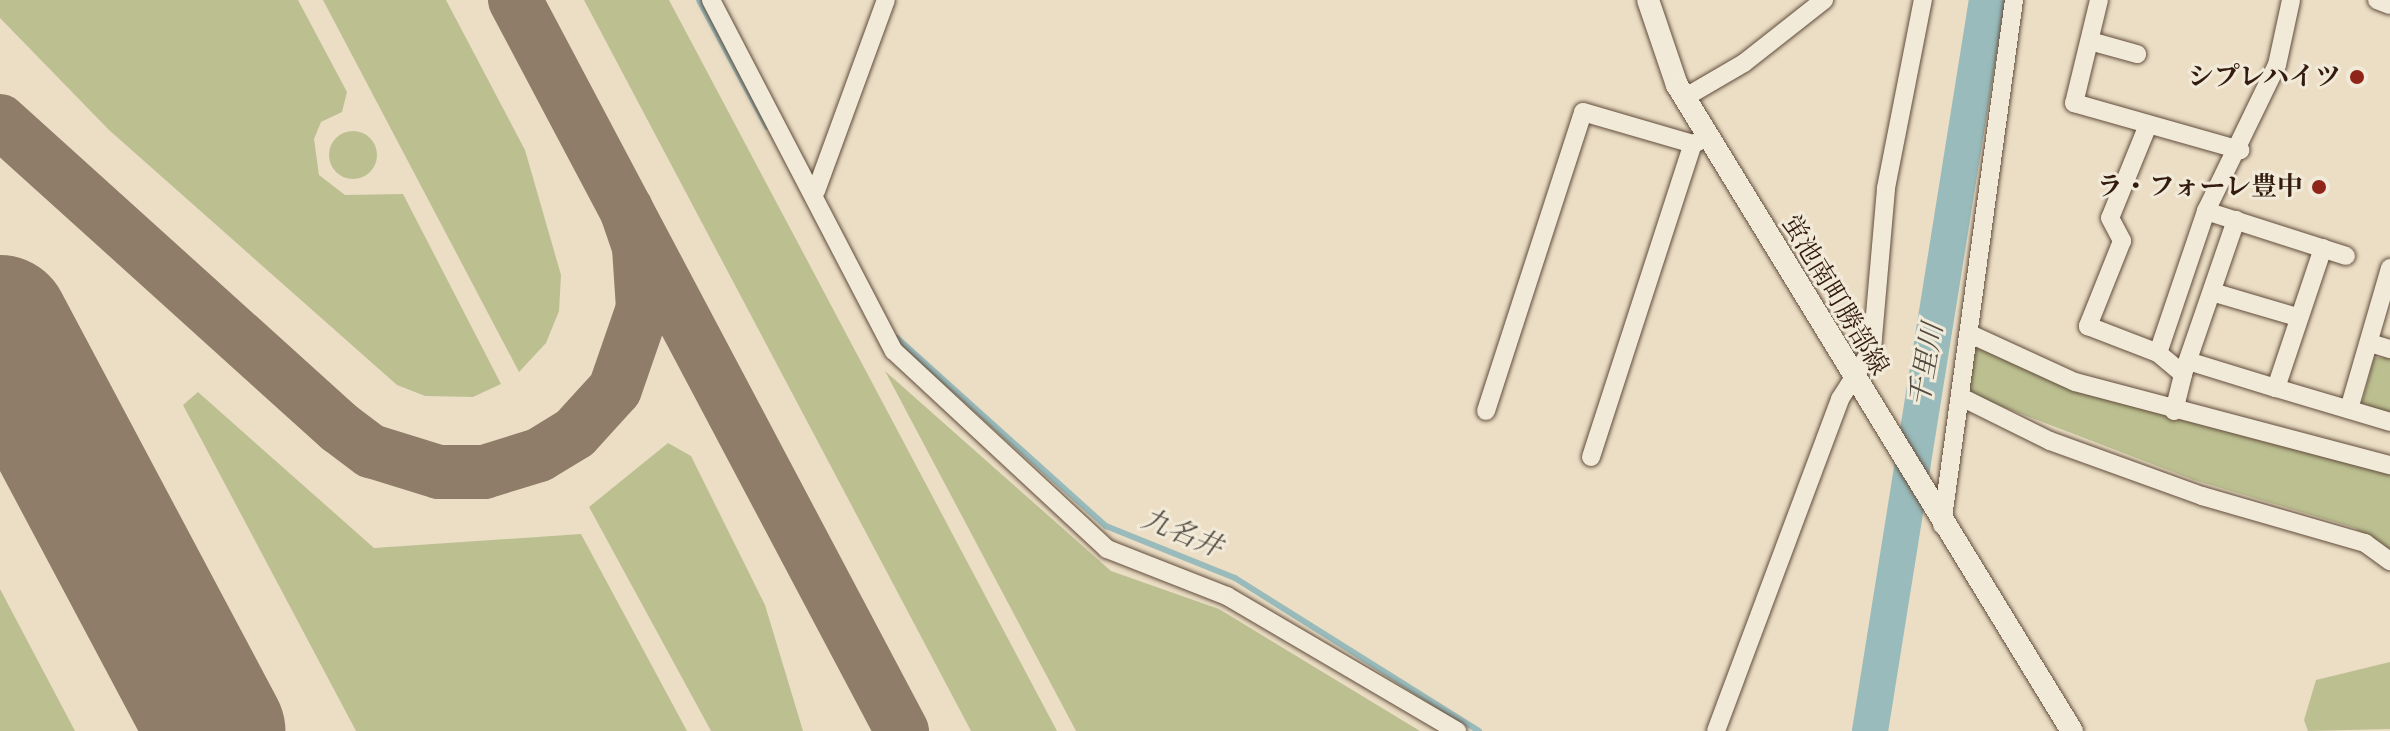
<!DOCTYPE html>
<html>
<head>
<meta charset="utf-8">
<style>
	body { margin:0 }
	#map { position:relative; width:2390px; height:731px; overflow:hidden; background:#ebdec5; font-family:"IM FELL French Canon","Noto Serif JP",serif }
	div>[style] { position:absolute }
	.green>* { inset:0; background:#bcc091 }
	.round { border-radius:50% }
	.stream>* { height:6px; margin:-3px; padding:0 3px; transform-origin:3px; border-radius:3px; background:#9bb }
	.river>* { height:36px; margin:-18px; padding:0 18px; transform-origin:18px; border-radius:18px; background:#9bb }
	.taxiway>* { height:54px; margin:-27px; padding:0 27px; transform-origin:27px; border-radius:27px; background:#8f7c69 }
	.runway>* { height:138px; margin:-69px; padding:0 69px; transform-origin:69px; border-radius:69px; background:#8f7c69 }
	.roads { filter:drop-shadow(0 0 2px #614c3b) drop-shadow(0 0 2px #614c3b) }
	.minor>* { height:18px; margin:-9px; padding:0 9px; transform-origin:9px; border-radius:9px; background:#f2ead9 }
	.tertiary>* { height:22px; margin:-11px; padding:0 11px; transform-origin:11px; border-radius:11px; background:#f2ead9 }
	.dots>* { width:22px; height:22px; translate:-50% -50%; box-sizing:border-box; border:4px solid #f2ead9; border-radius:50% }
	span { translate:-50% -50%; white-space:nowrap; text-align:center; line-height:1.15; -webkit-text-stroke:6px #f2ead9; paint-order:stroke }
	.poi-label { font-size:26px; color:#331b0d; font-weight:700 }
	.right { translate:-100% -50%; text-align:right }
	.street-label { font-size:26px; color:#331b0d }
	.water-label { font-size:28px; color:#524b41; font-style:italic }
</style>
</head>
<body>
<div id="map">
	<div class="green">
		<div style="clip-path:polygon(0 0,298px 0,347px 92px,342px 112px,321px 122px,314px 139px,319px 175px,345px 195px,403px 194px,501px 384px,473px 397px,425px 396px,397px 385px,109px 130px,0 18px)"></div>
		<div style="clip-path:polygon(323px 0,446px 0,525px 150px,561px 275px,559px 311px,546px 343px,519px 372px)"></div>
		<div style="clip-path:polygon(584px 0,669px 0,1057px 731px,971px 731px)"></div>
		<div class="round" style="left:329px;top:131px;width:48px;height:48px"></div>
		<div style="clip-path:polygon(1974px 342px,2075px 387px,2390px 473px,2390px 554px,2355px 528px,2194px 480px,1969px 394px)"></div>
		<div style="clip-path:polygon(2390px 357px,2390px 417px,2362px 403px,2374px 358px)"></div>
		<div style="clip-path:polygon(885px 371px,1111px 571px,1219px 609px,1420px 731px,1076px 731px)"></div>
		<div style="clip-path:polygon(198px 392px,374px 548px,581px 534px,687px 731px,356px 731px,183px 405px)"></div>
		<div style="clip-path:polygon(668px 443px,691px 456px,765px 605px,803px 731px,711px 731px,589px 507px)"></div>
		<div style="clip-path:polygon(0 589px,75px 731px,0 731px)"></div>
		<div style="clip-path:polygon(2390px 662px,2390px 729px,2308px 731px,2304px 720px,2316px 680px)"></div>
	</div>
	<div class="stream">
		<div style="left:699px;top:0;width:144px;rotate:61.8deg"></div>
		<div style="left:897px;top:338px;width:281px;rotate:42deg"></div>
		<div style="left:1106px;top:526px;width:139px;rotate:22deg"></div>
		<div style="left:1235px;top:578px;width:288px;rotate:32.1deg"></div>
	</div>
	<div class="river">
		<div style="left:1870px;top:731px;width:740px;rotate:-80.91deg"></div>
	</div>
	<div class="taxiway">
		<div style="left:515px;top:0;width:827px;rotate:62.1deg"></div>
		<div style="left:0;top:121px;width:458px;rotate:42.1deg"></div>
		<div style="left:340px;top:428px;width:39px;rotate:37deg"></div>
		<div style="left:371px;top:451px;width:71px;rotate:17.2deg"></div>
		<div style="left:439px;top:472px;width:45px"></div>
		<div style="left:484px;top:472px;width:58px;rotate:-17.2deg"></div>
		<div style="left:539px;top:455px;width:42px;rotate:-31.4deg"></div>
		<div style="left:575px;top:433px;width:59px;rotate:-47.7deg"></div>
		<div style="left:615px;top:389px;width:86px;rotate:-70.9deg"></div>
		<div style="left:643px;top:308px;width:61px;rotate:-93.8deg"></div>
		<div style="left:639px;top:247px;width:40px;rotate:-108.9deg"></div>
	</div>
	<div class="runway">
		<div style="left:0;top:324px;width:461px;rotate:62deg"></div>
	</div>
	<div class="roads">
		<div class="minor">
			<div style="left:711px;top:0;width:396px;rotate:62.5deg"></div>
			<div style="left:894px;top:351px;width:291px;rotate:42.9deg"></div>
			<div style="left:1107px;top:549px;width:129px;rotate:21.4deg"></div>
			<div style="left:1227px;top:596px;width:267px;rotate:30.4deg"></div>
			<div style="left:2099px;top:0;width:106px;rotate:103.6deg"></div>
			<div style="left:2074px;top:103px;width:173px;rotate:15.8deg"></div>
			<div style="left:2377px;top:0;width:14px;rotate:21deg"></div>
			<div style="left:2090px;top:41px;width:49px;rotate:15.5deg"></div>
			<div style="left:1684px;top:98px;width:69px;rotate:-30.3deg"></div>
			<div style="left:1744px;top:63px;width:102px;rotate:-38.2deg"></div>
			<div style="left:2148px;top:125px;width:100px;rotate:112.2deg"></div>
			<div style="left:2110px;top:218px;width:26px;rotate:62deg"></div>
			<div style="left:2122px;top:241px;width:92px;rotate:111.8deg"></div>
			<div style="left:2088px;top:326px;width:75px;rotate:21.1deg"></div>
			<div style="left:816px;top:191px;width:203px;rotate:-69.9deg"></div>
			<div style="left:2206px;top:211px;width:147px;rotate:17.8deg"></div>
			<div style="left:2323px;top:248px;width:148px;rotate:108.6deg"></div>
			<div style="left:2276px;top:388px;width:119px;rotate:16.6deg"></div>
			<div style="left:2212px;top:292px;width:89px;rotate:16.4deg"></div>
			<div style="left:1970px;top:334px;width:115px;rotate:24.6deg"></div>
			<div style="left:2075px;top:382px;width:326px;rotate:14.8deg"></div>
			<div style="left:2370px;top:343px;width:21px;rotate:17deg"></div>
			<div style="left:2188px;top:361px;width:92px;rotate:17.1deg"></div>
			<div style="left:2183px;top:374px;width:163px;rotate:-71deg"></div>
			<div style="left:1963px;top:398px;width:97px;rotate:26.3deg"></div>
			<div style="left:2050px;top:441px;width:162px;rotate:19.9deg"></div>
			<div style="left:2202px;top:496px;width:170px;rotate:16.1deg"></div>
			<div style="left:2365px;top:543px;width:31px;rotate:36deg"></div>
			<div style="left:2349px;top:409px;width:147px;rotate:-73.8deg"></div>
			<div style="left:1486px;top:411px;width:314px;rotate:-72deg"></div>
			<div style="left:1583px;top:112px;width:115px;rotate:16.2deg"></div>
			<div style="left:2174px;top:411px;width:38px;rotate:-76deg"></div>
			<div style="left:2183px;top:374px;width:33px;rotate:-140deg"></div>
			<div style="left:2158px;top:353px;width:150px;rotate:-71.3deg"></div>
			<div style="left:2206px;top:211px;width:162px;rotate:-64.1deg"></div>
			<div style="left:2277px;top:65px;width:66px;rotate:-77.8deg"></div>
			<div style="left:1591px;top:457px;width:329px;rotate:-72deg"></div>
			<div style="left:1693px;top:144px;width:12px;rotate:-24deg"></div>
			<div style="left:1942px;top:525px;width:530px;rotate:-82.19deg"></div>
			<div style="left:1716px;top:731px;width:354px;rotate:-69.5deg"></div>
			<div style="left:1840px;top:399px;width:59px;rotate:-57.4deg"></div>
			<div style="left:1872px;top:349px;width:162px;rotate:-85deg"></div>
			<div style="left:1886px;top:188px;width:192px;rotate:-78.9deg"></div>
		</div>
		<div class="tertiary">
			<div style="left:1648px;top:0;width:90px;rotate:71.2deg"></div>
			<div style="left:1677px;top:85px;width:757px;rotate:58.56deg"></div>
		</div>
	</div>
	<div class="dots">
		<div style="left:2357px;top:77px;background:#8f2418"></div>
		<div style="left:2319px;top:187px;background:#8f2418"></div>
	</div>
	<div class="poi-label">
		<span class="right" style="left:2341px;top:77px">シプレハイツ</span>
		<span class="right" style="left:2303px;top:187px">ラ・フォーレ豊中</span>
	</div>
	<div class="street-label">
		<span style="left:1835px;top:295px;rotate:59deg">蛍池南町勝部線</span>
	</div>
	<div class="water-label">
		<span style="left:1926px;top:365px;rotate:-80deg">千里川</span>
		<span style="left:1182px;top:533px;rotate:22deg">九名井</span>
	</div>
</div>
</body>
</html>
